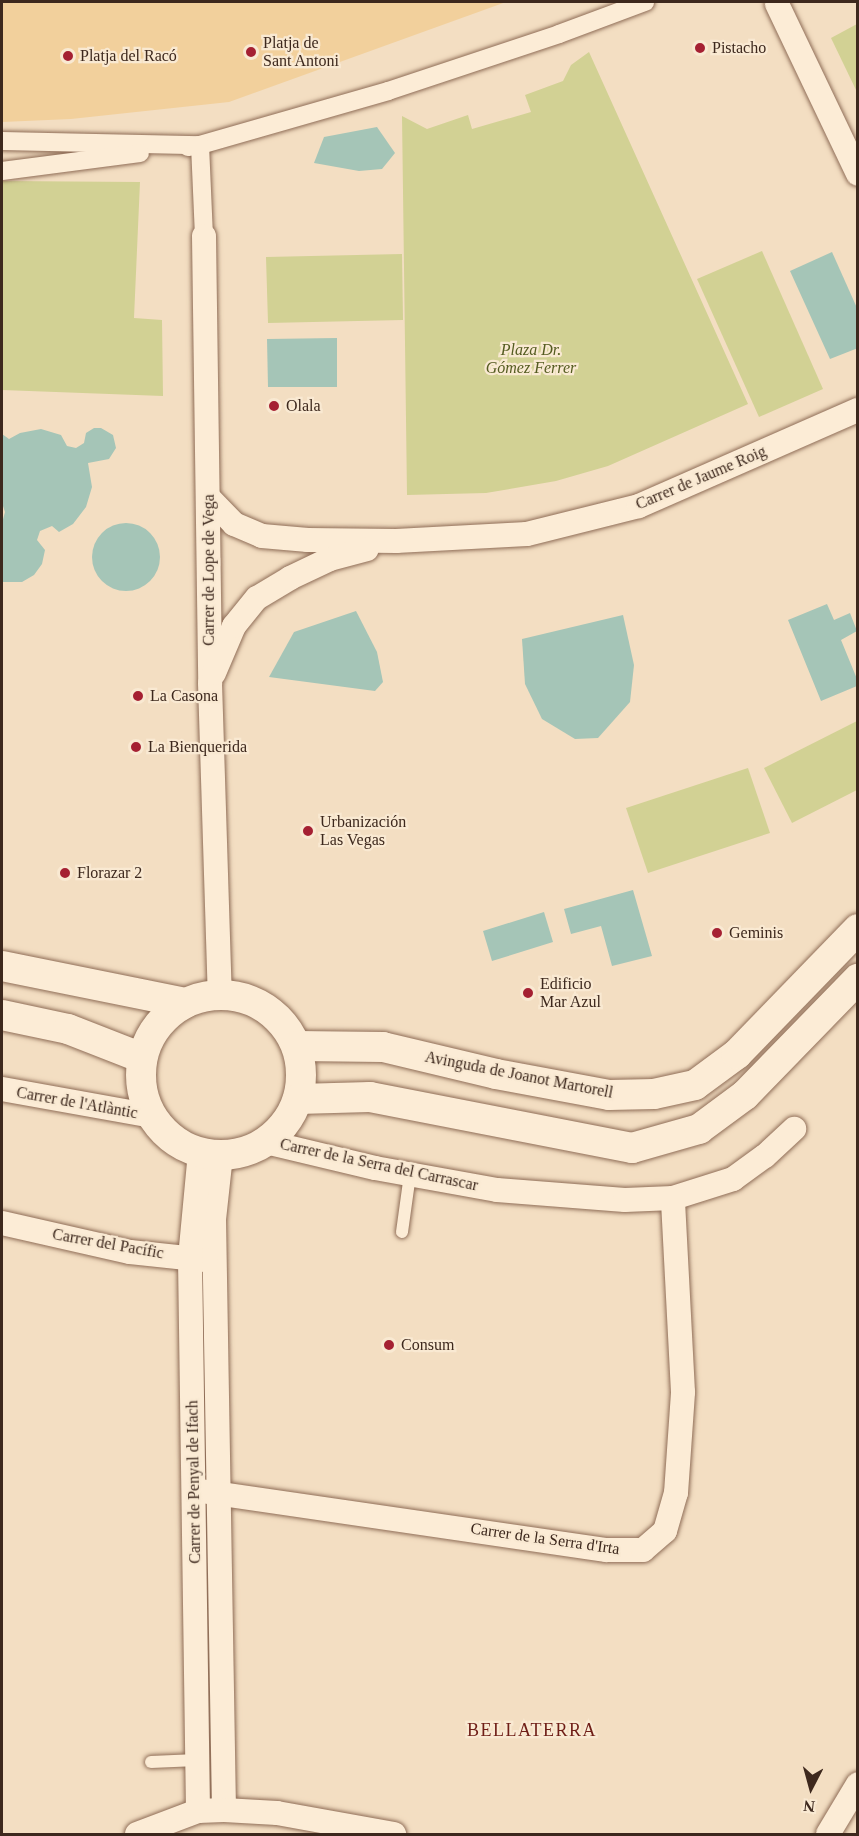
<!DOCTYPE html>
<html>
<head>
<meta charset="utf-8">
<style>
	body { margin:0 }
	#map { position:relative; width:859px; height:1836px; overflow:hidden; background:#f3dec2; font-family:Georgia,serif }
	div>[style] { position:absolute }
	.green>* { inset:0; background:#d2d194 }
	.sand>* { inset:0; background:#f2d09c }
	.water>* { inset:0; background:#a5c5b7 }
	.round { border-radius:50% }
	.roads { filter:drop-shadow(0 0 2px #8f6d57) drop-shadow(0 0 2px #8f6d57) }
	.service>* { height:12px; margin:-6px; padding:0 6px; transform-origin:6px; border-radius:6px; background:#fcecd6 }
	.pedestrian>* { height:18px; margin:-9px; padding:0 9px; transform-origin:9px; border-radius:9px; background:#fcecd6 }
	.minor>* { height:24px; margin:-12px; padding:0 12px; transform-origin:12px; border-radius:12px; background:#fcecd6 }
	.tertiary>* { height:30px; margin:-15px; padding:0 15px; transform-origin:15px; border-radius:15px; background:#fcecd6 }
	.tertiary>.ring { margin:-15px; padding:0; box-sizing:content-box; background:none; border:30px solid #fcecd6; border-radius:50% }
	.dots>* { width:16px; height:16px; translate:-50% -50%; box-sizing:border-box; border:3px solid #f9e9d2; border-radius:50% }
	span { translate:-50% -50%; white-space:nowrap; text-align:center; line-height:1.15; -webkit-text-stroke:4.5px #f9e9d2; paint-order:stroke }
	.poi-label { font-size:16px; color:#3d281d }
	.left { translate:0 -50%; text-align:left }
	.park-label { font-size:16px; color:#555c21; font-style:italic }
	.street-label { font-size:16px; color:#3d281d }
	.neighbourhood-label { font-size:18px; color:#6f1e17; letter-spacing:1.5px }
	.frame { position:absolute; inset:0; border:3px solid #3d281d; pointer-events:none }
	.north { position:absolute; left:781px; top:1758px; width:60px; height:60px; -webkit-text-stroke:4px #f9e9d2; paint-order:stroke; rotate:186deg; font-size:16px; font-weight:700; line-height:24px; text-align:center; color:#3d281d }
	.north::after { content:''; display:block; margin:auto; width:21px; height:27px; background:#3d281d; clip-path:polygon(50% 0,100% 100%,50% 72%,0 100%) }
</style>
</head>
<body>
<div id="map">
	<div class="green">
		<div style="clip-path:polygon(857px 24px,857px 92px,831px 38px)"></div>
		<div style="clip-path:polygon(589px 52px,748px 404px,608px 466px,556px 481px,486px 493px,407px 495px,402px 116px,427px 129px,468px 115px,472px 129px,531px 112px,525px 95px,563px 81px,571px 65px)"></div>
		<div style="clip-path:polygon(2px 181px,140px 182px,134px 318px,162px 320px,163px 396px,2px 390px)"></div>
		<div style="clip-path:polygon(762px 251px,823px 389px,759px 417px,697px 279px)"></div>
		<div style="clip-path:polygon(402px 254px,403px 320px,268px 323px,266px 257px)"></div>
		<div style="clip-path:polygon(857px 721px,857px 790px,792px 823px,764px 768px)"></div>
		<div style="clip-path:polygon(748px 768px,770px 833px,648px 873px,626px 808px)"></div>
	</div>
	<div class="sand">
		<div style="clip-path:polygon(2px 2px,506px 2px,229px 102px,71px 119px,2px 122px)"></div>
	</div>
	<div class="water">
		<div style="clip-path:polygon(377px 127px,395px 153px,382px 169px,359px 171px,314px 163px,324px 137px)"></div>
		<div style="clip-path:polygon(832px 252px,857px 308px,858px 348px,830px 359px,790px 271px)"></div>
		<div style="clip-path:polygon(337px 338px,337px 387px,268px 387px,267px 339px)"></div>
		<div style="clip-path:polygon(94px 428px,101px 428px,113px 435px,116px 448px,109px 459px,88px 463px,92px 487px,86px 507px,73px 524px,59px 532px,52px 526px,40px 531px,37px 540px,45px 550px,42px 564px,34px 575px,22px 582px,2px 582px,2px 523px,5px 512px,2px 503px,2px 434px,9px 439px,20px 433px,41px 429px,61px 435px,67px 446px,76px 448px,84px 443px,86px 433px)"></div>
		<div class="round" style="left:92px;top:523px;width:68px;height:68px"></div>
		<div style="clip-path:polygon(827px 604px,834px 620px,850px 613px,857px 631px,841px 640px,857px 679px,857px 686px,821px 701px,788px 620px)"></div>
		<div style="clip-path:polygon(356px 611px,377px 652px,383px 682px,375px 691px,269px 677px,294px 632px)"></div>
		<div style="clip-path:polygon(623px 615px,634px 665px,630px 702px,598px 738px,575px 739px,542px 719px,525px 684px,522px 639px)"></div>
		<div style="clip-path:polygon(633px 890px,652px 956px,612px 966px,601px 926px,571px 934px,564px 909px)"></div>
		<div style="clip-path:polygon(544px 912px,553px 942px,492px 961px,483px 931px)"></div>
	</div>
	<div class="roads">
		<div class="service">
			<div style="left:402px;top:1232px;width:59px;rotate:-82.1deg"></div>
			<div style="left:151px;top:1762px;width:46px;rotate:-2.5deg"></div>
		</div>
		<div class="pedestrian">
			<div style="left:2px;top:141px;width:198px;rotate:1.2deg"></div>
			<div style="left:200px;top:145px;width:196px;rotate:-16deg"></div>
			<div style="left:388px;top:91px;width:180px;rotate:-18.4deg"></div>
			<div style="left:559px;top:34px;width:92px;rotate:-20.4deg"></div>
			<div style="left:188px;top:147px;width:12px;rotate:-9deg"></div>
			<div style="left:200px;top:145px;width:91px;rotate:87.5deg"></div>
			<div style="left:2px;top:171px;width:139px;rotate:-7.4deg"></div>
		</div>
		<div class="minor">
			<div style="left:777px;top:4px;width:188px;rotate:64.5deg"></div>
			<div style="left:204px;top:236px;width:447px;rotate:89.2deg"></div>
			<div style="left:210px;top:683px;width:311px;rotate:88.2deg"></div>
			<div style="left:209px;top:498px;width:36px;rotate:46deg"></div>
			<div style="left:234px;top:524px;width:30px;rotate:23deg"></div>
			<div style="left:262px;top:536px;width:46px;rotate:5deg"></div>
			<div style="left:308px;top:540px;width:88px;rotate:0.7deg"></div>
			<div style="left:396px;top:541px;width:131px;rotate:-3.1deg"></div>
			<div style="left:527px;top:534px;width:115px;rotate:-14deg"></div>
			<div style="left:639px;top:506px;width:239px;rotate:-23.7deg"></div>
			<div style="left:214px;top:673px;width:51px;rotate:-66.9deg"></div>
			<div style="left:234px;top:626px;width:36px;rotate:-51deg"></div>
			<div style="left:257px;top:598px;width:39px;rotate:-31deg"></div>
			<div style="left:290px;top:578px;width:44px;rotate:-25.4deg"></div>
			<div style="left:330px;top:559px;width:38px;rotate:-15deg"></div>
			<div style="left:2px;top:1089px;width:152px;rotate:10.2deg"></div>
			<div style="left:266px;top:1142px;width:112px;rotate:13.4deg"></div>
			<div style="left:375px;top:1168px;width:124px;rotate:10.2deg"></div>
			<div style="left:497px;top:1190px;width:128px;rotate:4.5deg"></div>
			<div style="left:625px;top:1200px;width:48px;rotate:-2.4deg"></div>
			<div style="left:673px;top:1198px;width:63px;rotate:-17.6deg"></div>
			<div style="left:733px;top:1179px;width:39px;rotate:-36deg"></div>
			<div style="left:765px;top:1156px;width:40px;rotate:-43deg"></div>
			<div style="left:221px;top:1155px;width:64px;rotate:96.2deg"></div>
			<div style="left:214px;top:1219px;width:591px;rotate:89.03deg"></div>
			<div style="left:2px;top:1223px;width:131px;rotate:12.8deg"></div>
			<div style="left:130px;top:1252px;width:76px;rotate:6deg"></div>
			<div style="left:194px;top:1490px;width:417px;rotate:8.3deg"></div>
			<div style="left:607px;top:1550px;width:36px"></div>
			<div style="left:643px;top:1550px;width:29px;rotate:-41deg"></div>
			<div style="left:665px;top:1531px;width:40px;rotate:-74deg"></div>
			<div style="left:676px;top:1493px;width:101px;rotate:-86deg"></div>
			<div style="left:683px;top:1392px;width:194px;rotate:-93deg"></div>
			<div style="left:198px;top:1811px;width:553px;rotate:-90.83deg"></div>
			<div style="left:190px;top:1258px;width:105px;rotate:-84.6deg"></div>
			<div style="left:137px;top:1834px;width:65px;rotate:-20.7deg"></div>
			<div style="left:198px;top:1811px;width:26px;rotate:-2deg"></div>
			<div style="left:224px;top:1810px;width:53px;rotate:3.2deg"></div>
			<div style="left:277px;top:1813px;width:119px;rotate:10.2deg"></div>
			<div style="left:828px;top:1834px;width:58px;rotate:-59deg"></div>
		</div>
		<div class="tertiary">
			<div style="left:2px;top:966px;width:187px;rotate:11.4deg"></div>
			<div class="ring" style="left:141px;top:995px;width:130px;height:130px"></div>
			<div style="left:2px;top:1015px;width:67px;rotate:12deg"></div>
			<div style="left:68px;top:1029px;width:79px;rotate:21.4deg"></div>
			<div style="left:297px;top:1046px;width:86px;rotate:0.7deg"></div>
			<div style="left:383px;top:1047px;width:116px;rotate:13.4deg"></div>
			<div style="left:496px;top:1074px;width:115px;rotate:10.5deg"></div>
			<div style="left:609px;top:1095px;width:45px;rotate:-1.3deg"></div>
			<div style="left:654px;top:1094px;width:42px;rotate:-12.4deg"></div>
			<div style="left:695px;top:1085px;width:52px;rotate:-36.4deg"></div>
			<div style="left:737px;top:1054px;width:174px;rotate:-45.9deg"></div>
			<div style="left:298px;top:1099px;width:72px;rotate:-1.6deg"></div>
			<div style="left:370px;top:1097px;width:267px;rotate:11deg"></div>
			<div style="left:632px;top:1148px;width:70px;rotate:-15.8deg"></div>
			<div style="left:699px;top:1129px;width:57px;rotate:-36.5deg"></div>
			<div style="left:745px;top:1095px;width:162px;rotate:-45.8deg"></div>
		</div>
	</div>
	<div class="dots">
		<div style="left:700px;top:48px;background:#a52032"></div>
		<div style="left:251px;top:52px;background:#a52032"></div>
		<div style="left:68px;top:56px;background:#a52032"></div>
		<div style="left:274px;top:406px;background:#a52032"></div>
		<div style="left:138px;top:696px;background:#a52032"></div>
		<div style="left:136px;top:747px;background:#a52032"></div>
		<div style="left:308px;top:831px;background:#a52032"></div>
		<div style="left:65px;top:873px;background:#a52032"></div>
		<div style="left:717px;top:933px;background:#a52032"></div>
		<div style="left:528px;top:993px;background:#a52032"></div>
		<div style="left:389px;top:1345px;background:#a52032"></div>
	</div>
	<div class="poi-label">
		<span class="left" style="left:263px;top:52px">Platja de<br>Sant Antoni</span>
		<span class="left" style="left:712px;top:48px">Pistacho</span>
		<span class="left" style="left:80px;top:56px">Platja del Racó</span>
		<span class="left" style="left:286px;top:406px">Olala</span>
		<span class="left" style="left:150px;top:696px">La Casona</span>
		<span class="left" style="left:148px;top:747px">La Bienquerida</span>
		<span class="left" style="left:320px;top:831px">Urbanización<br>Las Vegas</span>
		<span class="left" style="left:77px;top:873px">Florazar 2</span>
		<span class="left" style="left:729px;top:933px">Geminis</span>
		<span class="left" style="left:540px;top:993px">Edificio<br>Mar Azul</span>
		<span class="left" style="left:401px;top:1345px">Consum</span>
	</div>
	<div class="park-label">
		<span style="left:531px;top:359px">Plaza Dr.<br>Gómez Ferrer</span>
	</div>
	<div class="street-label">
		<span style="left:701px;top:478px;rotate:-23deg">Carrer de Jaume Roig</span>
		<span style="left:209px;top:570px;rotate:-90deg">Carrer de Lope de Vega</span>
		<span style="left:519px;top:1075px;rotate:11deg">Avinguda de Joanot Martorell</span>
		<span style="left:77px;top:1103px;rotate:10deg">Carrer de l'Atlàntic</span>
		<span style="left:379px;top:1165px;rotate:12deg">Carrer de la Serra del Carrascar</span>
		<span style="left:108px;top:1244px;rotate:10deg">Carrer del Pacífic</span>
		<span style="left:194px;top:1482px;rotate:-91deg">Carrer de Penyal de Ifach</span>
		<span style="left:545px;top:1539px;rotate:8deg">Carrer de la Serra d'Irta</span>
	</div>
	<div class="neighbourhood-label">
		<span style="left:532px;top:1730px">BELLATERRA</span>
	</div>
	<div class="frame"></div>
	<div class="north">N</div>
</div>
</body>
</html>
